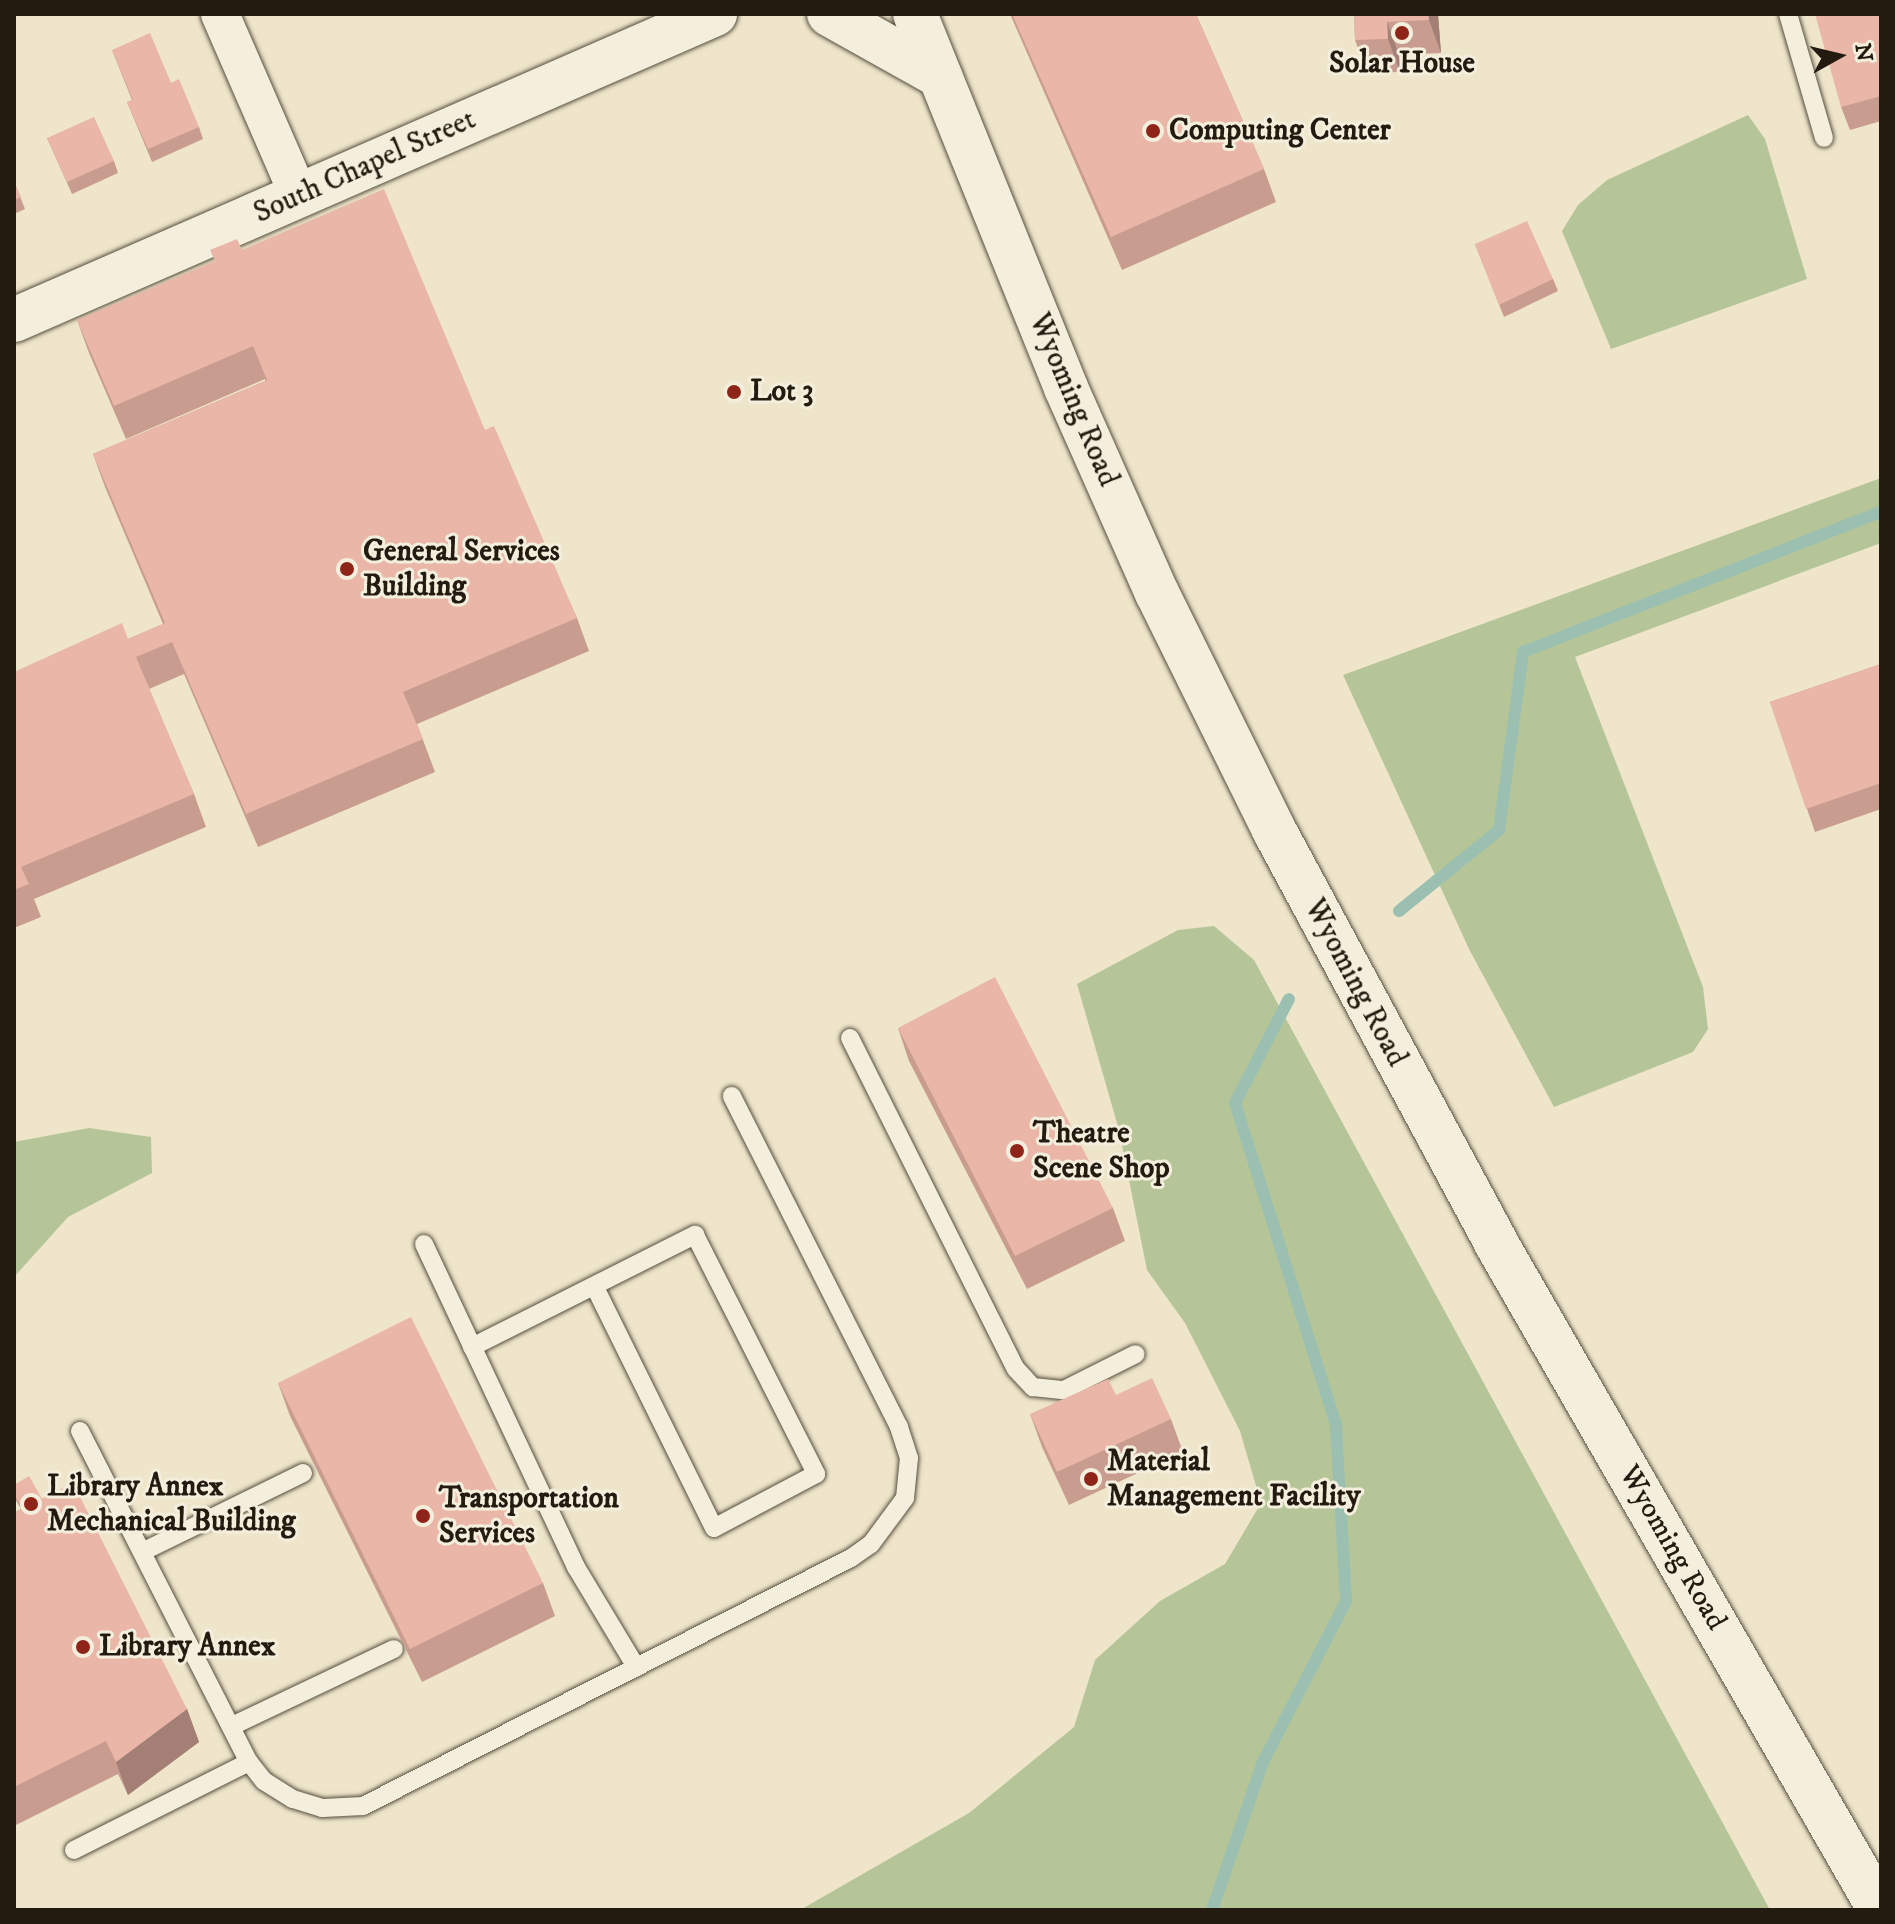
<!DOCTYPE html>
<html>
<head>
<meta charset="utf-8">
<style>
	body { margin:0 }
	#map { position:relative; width:1895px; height:1924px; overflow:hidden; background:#eee5ca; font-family:"IM FELL DW Pica",serif }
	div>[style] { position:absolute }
	.green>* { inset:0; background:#b6c598 }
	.stream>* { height:12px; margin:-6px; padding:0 6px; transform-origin:6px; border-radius:6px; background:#9bc0b1 }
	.roads { filter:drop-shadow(0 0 2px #564e3e) drop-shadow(0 0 2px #564e3e) }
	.service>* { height:18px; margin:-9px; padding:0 9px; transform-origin:9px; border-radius:9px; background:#f4eedd }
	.minor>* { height:38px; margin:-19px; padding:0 19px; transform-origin:19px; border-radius:19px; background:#f4eedd }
	.tertiary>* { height:44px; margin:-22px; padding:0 22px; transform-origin:22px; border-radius:22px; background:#f4eedd }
	.wall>* { inset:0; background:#c89d90 }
	.shaded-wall>* { inset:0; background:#a37f76 }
	.building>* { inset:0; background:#e9b6a8 }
	.dots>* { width:22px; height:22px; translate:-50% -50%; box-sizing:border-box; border:4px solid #f4eedd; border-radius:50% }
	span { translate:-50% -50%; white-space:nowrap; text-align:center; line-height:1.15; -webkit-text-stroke:6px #f4eedd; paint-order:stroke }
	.poi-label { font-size:30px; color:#241b10; font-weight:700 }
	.left { translate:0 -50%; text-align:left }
	.street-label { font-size:30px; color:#241b10 }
	.frame { position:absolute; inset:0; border:16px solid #241b10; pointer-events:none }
	.north { position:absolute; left:1799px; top:16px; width:80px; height:80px; -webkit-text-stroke:6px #f4eedd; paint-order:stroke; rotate:82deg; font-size:22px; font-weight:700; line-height:32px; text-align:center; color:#241b10 }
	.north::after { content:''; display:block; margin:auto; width:28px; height:36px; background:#241b10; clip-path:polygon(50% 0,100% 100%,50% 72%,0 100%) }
</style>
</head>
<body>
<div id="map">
	<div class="green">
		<div style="clip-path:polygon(1748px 115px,1765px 139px,1807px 279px,1611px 349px,1562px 231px,1578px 205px,1607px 180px)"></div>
		<div style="clip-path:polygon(1881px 478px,1881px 543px,1575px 657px,1703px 987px,1708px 1029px,1693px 1052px,1554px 1107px,1469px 949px,1343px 675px)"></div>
		<div style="clip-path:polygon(1214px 926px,1254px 960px,1770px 1910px,800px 1910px,969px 1813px,1074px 1727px,1095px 1660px,1160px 1601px,1225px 1564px,1261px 1503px,1240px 1431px,1185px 1323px,1147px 1270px,1119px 1130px,1077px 984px,1178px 930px)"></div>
		<div style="clip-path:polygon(89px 1128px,151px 1137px,152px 1173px,68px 1217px,14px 1277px,14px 1142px)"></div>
	</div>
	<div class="stream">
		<div style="left:1399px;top:911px;width:129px;rotate:-39deg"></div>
		<div style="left:1499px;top:830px;width:180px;rotate:-82.3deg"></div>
		<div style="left:1523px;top:652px;width:384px;rotate:-21.4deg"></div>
		<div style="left:1212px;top:1910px;width:157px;rotate:-71deg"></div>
		<div style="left:1263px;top:1762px;width:181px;rotate:-62.7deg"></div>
		<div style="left:1346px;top:1601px;width:176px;rotate:-93.3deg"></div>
		<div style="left:1336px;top:1425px;width:337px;rotate:-107.4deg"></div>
		<div style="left:1235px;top:1103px;width:117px;rotate:-62.6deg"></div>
	</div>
	<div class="roads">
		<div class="service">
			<div style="left:1788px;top:14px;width:129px;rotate:73.8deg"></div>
			<div style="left:850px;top:1038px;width:370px;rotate:63.4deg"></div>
			<div style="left:1016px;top:1369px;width:25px;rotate:47deg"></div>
			<div style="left:1033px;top:1387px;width:31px;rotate:6deg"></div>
			<div style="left:1064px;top:1390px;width:80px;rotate:-26.6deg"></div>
			<div style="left:424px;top:1244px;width:357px;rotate:64.8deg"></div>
			<div style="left:576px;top:1567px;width:117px;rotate:59deg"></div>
			<div style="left:472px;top:1347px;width:250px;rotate:-26.7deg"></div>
			<div style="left:695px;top:1235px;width:268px;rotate:63.1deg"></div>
			<div style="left:816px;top:1474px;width:115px;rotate:152.1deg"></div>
			<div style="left:714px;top:1528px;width:267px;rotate:-116.3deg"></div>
			<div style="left:80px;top:1431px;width:372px;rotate:63deg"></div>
			<div style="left:249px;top:1762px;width:24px;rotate:52deg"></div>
			<div style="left:264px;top:1781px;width:34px;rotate:32deg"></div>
			<div style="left:293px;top:1799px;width:31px;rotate:17deg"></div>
			<div style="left:323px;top:1808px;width:40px;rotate:-2.9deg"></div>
			<div style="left:363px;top:1806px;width:547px;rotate:-26.94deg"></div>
			<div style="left:851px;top:1558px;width:24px;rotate:-35deg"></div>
			<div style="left:871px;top:1544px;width:57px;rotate:-53.5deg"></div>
			<div style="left:905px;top:1498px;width:40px;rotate:-84.3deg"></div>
			<div style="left:909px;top:1458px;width:33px;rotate:-108deg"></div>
			<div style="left:899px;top:1427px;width:371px;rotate:-116.8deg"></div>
			<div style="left:144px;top:1551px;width:177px;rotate:-26.1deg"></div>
			<div style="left:234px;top:1725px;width:177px;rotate:-25.4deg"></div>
			<div style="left:74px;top:1850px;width:196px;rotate:-26.7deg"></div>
		</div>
		<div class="minor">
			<div style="left:220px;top:14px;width:198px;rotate:66.5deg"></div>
		</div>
		<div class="tertiary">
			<div style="left:829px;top:14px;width:127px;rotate:29.2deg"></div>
			<div style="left:915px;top:14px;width:403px;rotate:68deg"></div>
			<div style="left:1066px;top:388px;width:224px;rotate:66.1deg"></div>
			<div style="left:1157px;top:593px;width:264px;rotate:63.7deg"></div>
			<div style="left:1274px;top:830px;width:469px;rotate:61.7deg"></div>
			<div style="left:1496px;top:1243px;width:770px;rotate:60.07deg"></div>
			<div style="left:14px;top:320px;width:765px;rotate:-23.58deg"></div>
		</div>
	</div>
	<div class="wall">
		<div style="clip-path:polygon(1010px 14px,1196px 14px,1264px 169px,1276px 202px,1122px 270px)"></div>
		<div style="clip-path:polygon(1354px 14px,1438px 14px,1441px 53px,1399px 55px,1400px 72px,1367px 73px,1355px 40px)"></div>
		<div style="clip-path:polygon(1881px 14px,1881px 121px,1850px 130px,1841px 107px)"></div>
		<div style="clip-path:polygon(112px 50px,171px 83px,199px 127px,203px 139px,152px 162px,127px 102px,132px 100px)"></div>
		<div style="clip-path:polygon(47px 138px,114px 161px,118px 173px,72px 194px)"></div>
		<div style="clip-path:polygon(14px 181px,25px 209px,14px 214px)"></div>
		<div style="clip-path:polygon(1475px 244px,1553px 279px,1558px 291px,1504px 317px)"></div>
		<div style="clip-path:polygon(242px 250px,485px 430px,577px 618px,589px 651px,417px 724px,435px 772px,258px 847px,184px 674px,149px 689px,194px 794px,206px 827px,34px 899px,41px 917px,14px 928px,14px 672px,128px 639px,163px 624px,105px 487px,93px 454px,265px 381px,265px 379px,126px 439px,89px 353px,77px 320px)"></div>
		<div style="clip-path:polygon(1881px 664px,1881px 809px,1815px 832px,1770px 702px)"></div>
		<div style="clip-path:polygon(898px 1028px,1113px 1208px,1125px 1241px,1027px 1289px,909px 1061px)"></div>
		<div style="clip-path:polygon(278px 1383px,543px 1583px,555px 1616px,422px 1682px,290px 1416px)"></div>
		<div style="clip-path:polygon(1030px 1414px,1171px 1419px,1183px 1452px,1069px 1505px,1042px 1447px)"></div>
		<div style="clip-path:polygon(14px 1485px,187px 1709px,199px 1742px,128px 1795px,118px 1774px,14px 1826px,14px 1513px,21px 1509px,14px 1497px)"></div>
	</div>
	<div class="shaded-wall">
		<div style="clip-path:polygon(1428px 14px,1438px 14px,1441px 53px,1429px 20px)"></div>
		<div style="clip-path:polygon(1387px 22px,1399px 55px,1400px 72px,1388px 39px)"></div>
		<div style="clip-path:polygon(187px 1709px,199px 1742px,128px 1795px,116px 1762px)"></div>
	</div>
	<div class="building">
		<div style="clip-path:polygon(1012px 14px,1196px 14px,1264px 169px,1111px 237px)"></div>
		<div style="clip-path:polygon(1354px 14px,1428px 14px,1429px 20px,1387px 22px,1388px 39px,1355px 40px)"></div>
		<div style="clip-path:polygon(1815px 14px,1881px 14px,1881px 96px,1841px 107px)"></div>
		<div style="clip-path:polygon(150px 33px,171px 83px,179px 79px,199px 127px,148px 149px,127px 102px,133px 100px,112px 50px)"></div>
		<div style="clip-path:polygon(94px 117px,114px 161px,67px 182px,47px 138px)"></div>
		<div style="clip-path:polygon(14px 181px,21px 197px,14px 200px)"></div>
		<div style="clip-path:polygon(384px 189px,485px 430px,494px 426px,577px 618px,403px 692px,423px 739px,246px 814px,172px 642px,136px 657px,194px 794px,21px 867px,29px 884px,14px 890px,14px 672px,122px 623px,128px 639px,165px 623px,93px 454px,267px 380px,253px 346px,114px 406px,77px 320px,215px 261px,210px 250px,237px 239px,242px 250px)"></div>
		<div style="clip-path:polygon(1527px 221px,1553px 279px,1499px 305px,1475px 244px)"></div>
		<div style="clip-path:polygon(1881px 664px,1881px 783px,1806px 809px,1770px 702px)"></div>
		<div style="clip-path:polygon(995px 977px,1113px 1208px,1015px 1256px,898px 1028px)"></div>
		<div style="clip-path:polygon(411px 1317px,543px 1583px,410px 1649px,278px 1383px)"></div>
		<div style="clip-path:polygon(1152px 1378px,1171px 1419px,1057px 1472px,1030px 1414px,1108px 1379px,1116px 1395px)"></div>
		<div style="clip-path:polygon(29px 1476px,42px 1499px,23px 1509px,14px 1494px,14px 1485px)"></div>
		<div style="clip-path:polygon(73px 1483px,187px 1709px,116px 1762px,106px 1741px,14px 1787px,14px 1513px)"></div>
	</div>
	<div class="dots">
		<div style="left:1402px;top:33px;background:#8f2418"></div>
		<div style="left:1153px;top:131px;background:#8f2418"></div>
		<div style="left:734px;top:392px;background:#8f2418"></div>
		<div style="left:347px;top:569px;background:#8f2418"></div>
		<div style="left:1017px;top:1151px;background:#8f2418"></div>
		<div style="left:1091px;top:1479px;background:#8f2418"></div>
		<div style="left:31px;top:1504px;background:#8f2418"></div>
		<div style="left:423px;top:1516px;background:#8f2418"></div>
		<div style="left:83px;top:1647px;background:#8f2418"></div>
	</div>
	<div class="poi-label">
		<span style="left:1402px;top:64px">Solar House</span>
		<span class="left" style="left:1169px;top:131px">Computing Center</span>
		<span class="left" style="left:750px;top:392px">Lot 3</span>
		<span class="left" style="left:363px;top:569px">General Services<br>Building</span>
		<span class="left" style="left:1033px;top:1151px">Theatre<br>Scene Shop</span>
		<span class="left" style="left:1107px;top:1479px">Material<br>Management Facility</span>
		<span class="left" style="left:47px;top:1504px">Library Annex<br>Mechanical Building</span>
		<span class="left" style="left:439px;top:1516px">Transportation<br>Services</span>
		<span class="left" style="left:99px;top:1647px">Library Annex</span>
	</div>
	<div class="street-label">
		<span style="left:365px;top:167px;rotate:-24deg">South Chapel Street</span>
		<span style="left:1073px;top:400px;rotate:67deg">Wyoming Road</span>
		<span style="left:1355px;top:983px;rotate:62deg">Wyoming Road</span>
		<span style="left:1672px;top:1548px;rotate:60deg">Wyoming Road</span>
	</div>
	<div class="frame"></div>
	<div class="north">N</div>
</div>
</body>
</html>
